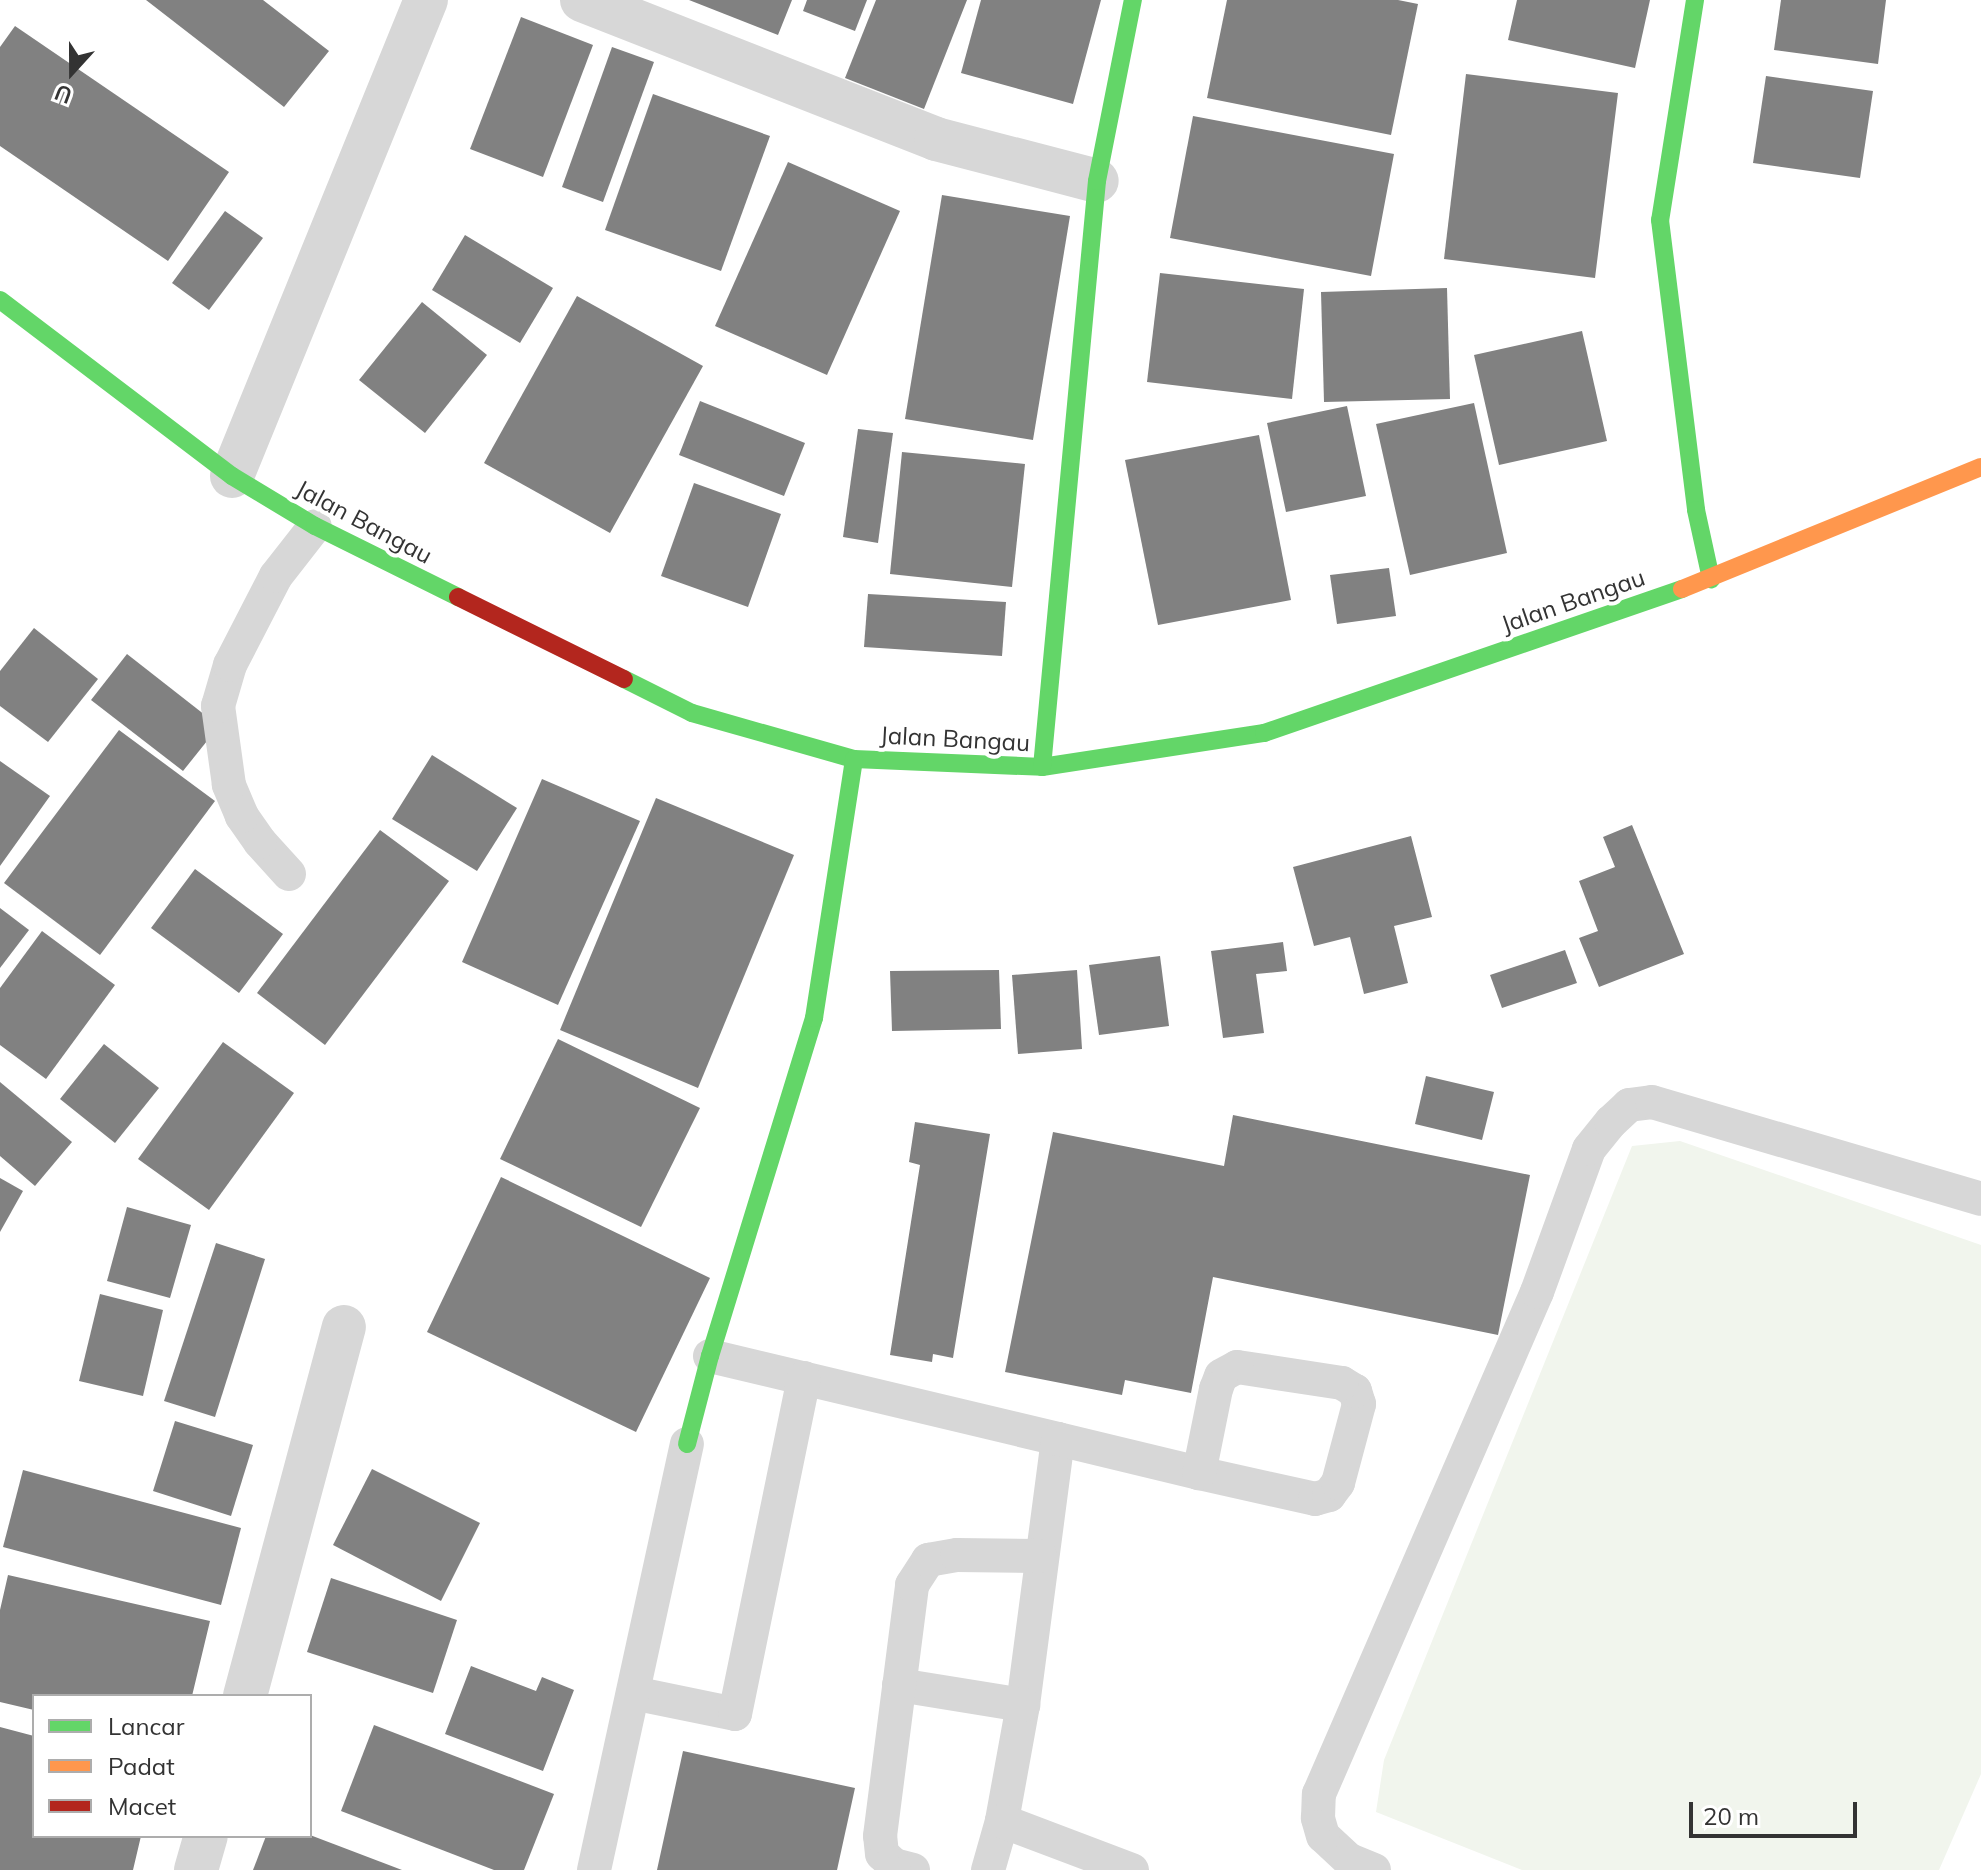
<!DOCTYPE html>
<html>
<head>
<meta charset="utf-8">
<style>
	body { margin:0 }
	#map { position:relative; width:1981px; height:1870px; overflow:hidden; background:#fff; font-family:Mulish,sans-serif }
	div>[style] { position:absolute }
	.green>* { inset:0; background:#f1f5ed }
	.building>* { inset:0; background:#818181 }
	.lane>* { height:34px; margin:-17px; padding:0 17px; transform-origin:17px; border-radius:17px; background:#d7d7d7 }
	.street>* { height:44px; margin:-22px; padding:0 22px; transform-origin:22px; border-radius:22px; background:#d7d7d7 }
	.fast>* { height:18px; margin:-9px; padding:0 9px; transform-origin:9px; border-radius:9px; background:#63d668 }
	.slow>* { height:18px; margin:-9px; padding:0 9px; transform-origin:9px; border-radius:9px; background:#ff974d }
	.jam>* { height:18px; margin:-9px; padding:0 9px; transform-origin:9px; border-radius:9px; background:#b3261e }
	span { translate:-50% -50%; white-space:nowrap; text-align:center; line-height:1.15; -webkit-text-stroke:8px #fff; paint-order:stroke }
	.street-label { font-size:24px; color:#333 }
	.legend { position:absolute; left:32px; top:1694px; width:280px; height:144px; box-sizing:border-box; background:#fff; border:2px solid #adadad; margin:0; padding:10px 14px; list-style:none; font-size:24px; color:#333 }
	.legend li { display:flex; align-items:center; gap:16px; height:40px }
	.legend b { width:40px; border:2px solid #adadad }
	.north { position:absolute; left:32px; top:32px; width:80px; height:80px; -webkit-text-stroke:6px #fff; paint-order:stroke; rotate:201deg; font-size:22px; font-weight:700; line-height:32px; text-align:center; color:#333 }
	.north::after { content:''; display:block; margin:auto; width:28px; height:36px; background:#333; clip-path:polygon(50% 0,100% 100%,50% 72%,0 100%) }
	.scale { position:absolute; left:1689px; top:1802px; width:168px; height:36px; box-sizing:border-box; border:4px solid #333; border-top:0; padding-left:10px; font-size:24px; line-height:28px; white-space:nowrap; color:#333; -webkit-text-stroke:6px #fff; paint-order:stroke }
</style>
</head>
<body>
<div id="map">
	<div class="green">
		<div style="clip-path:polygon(1680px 1141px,1981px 1245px,1981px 1774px,1939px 1870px,1522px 1870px,1376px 1812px,1384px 1760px,1632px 1146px)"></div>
	</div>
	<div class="building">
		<div style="clip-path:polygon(146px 0,263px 0,329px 51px,284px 107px)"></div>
		<div style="clip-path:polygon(689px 0,792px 0,778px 35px)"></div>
		<div style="clip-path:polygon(807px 0,867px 0,855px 31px,803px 11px)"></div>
		<div style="clip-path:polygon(876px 0,967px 0,924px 109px,845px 78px)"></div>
		<div style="clip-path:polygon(981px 0,1101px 0,1073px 104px,961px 73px)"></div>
		<div style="clip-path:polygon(1227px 0,1398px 0,1418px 4px,1391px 135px,1207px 98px)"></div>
		<div style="clip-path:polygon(1517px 0,1650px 0,1635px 68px,1508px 40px)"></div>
		<div style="clip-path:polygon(1781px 0,1886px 0,1878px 64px,1774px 50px)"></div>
		<div style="clip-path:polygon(521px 17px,593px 45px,543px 177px,470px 149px)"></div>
		<div style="clip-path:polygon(15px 26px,229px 172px,168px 261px,0 146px,0 47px)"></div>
		<div style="clip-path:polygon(612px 47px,654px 62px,603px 202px,562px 187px)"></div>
		<div style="clip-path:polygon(1466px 74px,1618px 93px,1595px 278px,1444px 259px)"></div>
		<div style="clip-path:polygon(1766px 76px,1873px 91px,1860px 178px,1753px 163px)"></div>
		<div style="clip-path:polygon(653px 94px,770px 136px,721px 271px,605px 230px)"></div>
		<div style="clip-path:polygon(1193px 116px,1394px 154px,1371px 276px,1170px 238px)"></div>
		<div style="clip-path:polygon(788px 162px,900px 211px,827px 375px,715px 326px)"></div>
		<div style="clip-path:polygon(942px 195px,1070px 216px,1033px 440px,905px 419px)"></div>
		<div style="clip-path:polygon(225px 211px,263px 238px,209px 310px,172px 283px)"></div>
		<div style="clip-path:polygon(465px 235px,553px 288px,520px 343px,432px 290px)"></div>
		<div style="clip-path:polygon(1160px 273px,1304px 289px,1292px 399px,1147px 382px)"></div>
		<div style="clip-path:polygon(1447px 288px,1450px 399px,1324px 402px,1321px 292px)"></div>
		<div style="clip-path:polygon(577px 296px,703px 366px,610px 533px,484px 463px)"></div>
		<div style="clip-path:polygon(422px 302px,487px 355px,425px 433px,359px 380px)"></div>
		<div style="clip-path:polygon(1582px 331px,1607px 441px,1499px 465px,1474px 355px)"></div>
		<div style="clip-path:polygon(700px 401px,805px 443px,784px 496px,679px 455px)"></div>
		<div style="clip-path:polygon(1474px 403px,1507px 553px,1410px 575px,1376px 424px)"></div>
		<div style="clip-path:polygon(1347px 406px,1366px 496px,1286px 512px,1267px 423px)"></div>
		<div style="clip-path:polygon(858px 429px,893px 433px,878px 543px,843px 537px)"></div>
		<div style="clip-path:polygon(1259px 435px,1291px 600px,1158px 625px,1125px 460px)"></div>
		<div style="clip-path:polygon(902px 452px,1025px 464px,1012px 587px,890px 574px)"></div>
		<div style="clip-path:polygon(694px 483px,781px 514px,748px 607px,661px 576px)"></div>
		<div style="clip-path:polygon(1389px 568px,1396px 616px,1337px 624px,1330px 575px)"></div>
		<div style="clip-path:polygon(868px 594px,1006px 602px,1002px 656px,864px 647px)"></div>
		<div style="clip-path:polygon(34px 628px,98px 679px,48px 742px,0 706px,0 671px)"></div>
		<div style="clip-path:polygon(127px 654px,219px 726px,183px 771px,91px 700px)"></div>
		<div style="clip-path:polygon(119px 730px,215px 801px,100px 955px,4px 883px)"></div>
		<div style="clip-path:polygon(432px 755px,517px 808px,477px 871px,392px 819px)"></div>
		<div style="clip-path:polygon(0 761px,50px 796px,0 866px)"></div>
		<div style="clip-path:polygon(542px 779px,640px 821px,558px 1005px,462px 962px)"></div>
		<div style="clip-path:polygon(656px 798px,794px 855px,698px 1088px,560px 1030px)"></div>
		<div style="clip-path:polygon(1632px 825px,1684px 954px,1599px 987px,1579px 938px,1598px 931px,1579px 881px,1615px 867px,1603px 837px)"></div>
		<div style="clip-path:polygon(380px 830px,449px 881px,325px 1045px,257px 993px)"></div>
		<div style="clip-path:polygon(1411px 836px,1432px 917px,1394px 926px,1408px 983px,1364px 994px,1350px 937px,1314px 946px,1293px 867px)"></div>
		<div style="clip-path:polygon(195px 869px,283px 934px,239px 993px,151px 928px)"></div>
		<div style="clip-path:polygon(0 908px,29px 930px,0 968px)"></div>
		<div style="clip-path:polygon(42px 931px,115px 985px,46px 1079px,0 1045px,0 988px)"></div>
		<div style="clip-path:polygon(1283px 942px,1287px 971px,1256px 974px,1264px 1033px,1223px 1038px,1211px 951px)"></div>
		<div style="clip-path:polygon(1565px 950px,1577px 983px,1502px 1008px,1490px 975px)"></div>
		<div style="clip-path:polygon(1160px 956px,1169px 1026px,1099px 1035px,1089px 965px)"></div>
		<div style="clip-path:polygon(999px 970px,1001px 1029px,892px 1031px,890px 971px)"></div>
		<div style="clip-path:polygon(1077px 970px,1082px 1049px,1018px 1054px,1012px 975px)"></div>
		<div style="clip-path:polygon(558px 1039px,700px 1108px,641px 1227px,500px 1159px)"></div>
		<div style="clip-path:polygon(223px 1042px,294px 1093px,209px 1210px,138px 1159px)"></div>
		<div style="clip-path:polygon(104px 1044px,159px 1088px,115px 1143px,60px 1099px)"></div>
		<div style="clip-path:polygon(1426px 1076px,1494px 1092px,1482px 1140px,1415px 1124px)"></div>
		<div style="clip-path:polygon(0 1082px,72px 1142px,35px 1186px,0 1156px)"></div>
		<div style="clip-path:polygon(1233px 1115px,1530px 1175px,1498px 1335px,1213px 1277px,1191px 1393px,1125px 1380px,1122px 1395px,1005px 1372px,1053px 1132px,1224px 1166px)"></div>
		<div style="clip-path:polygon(915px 1122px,990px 1134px,953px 1358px,933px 1354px,932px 1362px,890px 1355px,920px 1165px,909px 1162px)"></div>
		<div style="clip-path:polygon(501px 1177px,710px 1278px,636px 1432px,427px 1332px)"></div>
		<div style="clip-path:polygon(0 1178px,23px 1191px,0 1232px)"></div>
		<div style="clip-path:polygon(127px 1207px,191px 1225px,170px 1298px,107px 1281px)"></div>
		<div style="clip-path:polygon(216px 1243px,265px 1259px,215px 1417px,164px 1401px)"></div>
		<div style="clip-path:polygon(100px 1294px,163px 1310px,143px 1396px,79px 1381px)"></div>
		<div style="clip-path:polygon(175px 1421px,253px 1445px,231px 1516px,153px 1491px)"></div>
		<div style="clip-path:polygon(372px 1469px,480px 1523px,441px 1601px,333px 1545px)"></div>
		<div style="clip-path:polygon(23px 1470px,241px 1528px,221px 1605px,3px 1547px)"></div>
		<div style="clip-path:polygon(8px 1575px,210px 1621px,192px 1696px,34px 1696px,34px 1710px,0 1702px,0 1610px)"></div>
		<div style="clip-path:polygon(331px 1578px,457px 1620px,433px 1693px,307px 1652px)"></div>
		<div style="clip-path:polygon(471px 1666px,536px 1691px,542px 1677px,574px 1690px,543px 1771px,445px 1734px)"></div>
		<div style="clip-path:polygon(374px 1725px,554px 1794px,524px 1870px,494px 1870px,341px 1811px)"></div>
		<div style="clip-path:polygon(0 1727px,34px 1736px,34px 1836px,141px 1836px,133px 1870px,0 1870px)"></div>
		<div style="clip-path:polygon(683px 1751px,855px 1788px,837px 1870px,657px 1870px)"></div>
		<div style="clip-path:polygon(310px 1835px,402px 1870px,253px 1870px,266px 1836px)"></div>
	</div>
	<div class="lane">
		<div style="left:289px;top:874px;width:43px;rotate:-132.2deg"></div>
		<div style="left:260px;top:842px;width:32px;rotate:-125deg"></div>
		<div style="left:242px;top:816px;width:34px;rotate:-113deg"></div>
		<div style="left:229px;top:785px;width:80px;rotate:-97.9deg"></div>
		<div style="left:218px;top:706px;width:43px;rotate:-73.7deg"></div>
		<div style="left:230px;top:665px;width:100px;rotate:-62.7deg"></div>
		<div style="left:276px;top:576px;width:63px;rotate:-52deg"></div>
		<div style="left:710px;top:1356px;width:358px;rotate:13.4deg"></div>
		<div style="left:1058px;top:1439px;width:268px;rotate:97.5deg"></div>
		<div style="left:1023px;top:1705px;width:118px;rotate:100.3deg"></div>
		<div style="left:1002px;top:1821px;width:51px;rotate:105.9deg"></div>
		<div style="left:1058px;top:1439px;width:145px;rotate:13.6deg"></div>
		<div style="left:1199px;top:1473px;width:119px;rotate:12.6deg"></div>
		<div style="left:1315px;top:1499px;width:15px;rotate:-16deg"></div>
		<div style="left:1329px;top:1495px;width:15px;rotate:-53deg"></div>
		<div style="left:1338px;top:1483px;width:82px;rotate:-75.1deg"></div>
		<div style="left:1359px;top:1404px;width:14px;rotate:-107deg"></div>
		<div style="left:1355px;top:1391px;width:15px;rotate:-148deg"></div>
		<div style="left:1342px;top:1383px;width:106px;rotate:-171.3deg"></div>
		<div style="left:1237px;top:1367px;width:18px;rotate:151deg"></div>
		<div style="left:1221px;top:1376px;width:14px;rotate:111deg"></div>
		<div style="left:1216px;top:1389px;width:86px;rotate:101.4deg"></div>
		<div style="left:899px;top:1685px;width:126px;rotate:9.2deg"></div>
		<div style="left:633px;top:1693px;width:104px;rotate:11.6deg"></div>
		<div style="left:735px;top:1714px;width:343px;rotate:-78.4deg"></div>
		<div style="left:1002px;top:1821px;width:139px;rotate:20.7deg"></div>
		<div style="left:594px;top:1870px;width:436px;rotate:-77.7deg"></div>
		<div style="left:913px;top:1870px;width:20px;rotate:-165deg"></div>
		<div style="left:894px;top:1865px;width:16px;rotate:-137deg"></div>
		<div style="left:882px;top:1854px;width:18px;rotate:-96deg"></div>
		<div style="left:880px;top:1836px;width:253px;rotate:-82.7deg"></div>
		<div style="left:912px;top:1585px;width:30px;rotate:-57deg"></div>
		<div style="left:928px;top:1560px;width:29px;rotate:-10deg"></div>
		<div style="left:957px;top:1555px;width:83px;rotate:0.7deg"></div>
		<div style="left:1374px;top:1870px;width:27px;rotate:-158deg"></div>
		<div style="left:1349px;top:1860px;width:35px;rotate:-137deg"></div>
		<div style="left:1323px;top:1836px;width:19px;rotate:-106deg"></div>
		<div style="left:1318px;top:1818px;width:24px;rotate:-88deg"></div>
		<div style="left:1319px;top:1794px;width:547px;rotate:-66.53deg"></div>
		<div style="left:1537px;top:1292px;width:152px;rotate:-70deg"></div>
		<div style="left:1589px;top:1149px;width:35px;rotate:-51deg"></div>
		<div style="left:1611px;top:1122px;width:25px;rotate:-43deg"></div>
		<div style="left:1629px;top:1105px;width:23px;rotate:-7deg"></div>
		<div style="left:1652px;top:1102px;width:343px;rotate:16.4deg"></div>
	</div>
	<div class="street">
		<div style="left:582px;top:0;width:380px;rotate:21.4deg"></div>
		<div style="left:936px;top:139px;width:166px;rotate:14.6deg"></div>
		<div style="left:232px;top:476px;width:514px;rotate:-67.83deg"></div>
		<div style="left:245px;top:1696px;width:382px;rotate:-75deg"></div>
		<div style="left:196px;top:1870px;width:35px;rotate:-74deg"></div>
	</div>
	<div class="fast">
		<div style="left:1695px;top:0;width:223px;rotate:99deg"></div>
		<div style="left:1660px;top:220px;width:292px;rotate:82.9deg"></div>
		<div style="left:1696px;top:510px;width:71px;rotate:77.7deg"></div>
		<div style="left:0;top:300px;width:291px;rotate:37.2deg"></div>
		<div style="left:232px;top:476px;width:97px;rotate:31.1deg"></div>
		<div style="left:315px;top:526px;width:160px;rotate:26.4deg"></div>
		<div style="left:624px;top:679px;width:76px;rotate:26.6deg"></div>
		<div style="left:692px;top:713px;width:168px;rotate:15.9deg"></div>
		<div style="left:854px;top:759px;width:188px;rotate:2.4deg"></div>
		<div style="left:1042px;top:767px;width:225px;rotate:-8.7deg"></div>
		<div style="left:1264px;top:733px;width:442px;rotate:-19deg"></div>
		<div style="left:1042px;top:767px;width:589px;rotate:-84.64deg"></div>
		<div style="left:1097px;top:181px;width:185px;rotate:-78.8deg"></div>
		<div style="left:687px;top:1444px;width:91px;rotate:-75.4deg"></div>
		<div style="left:710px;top:1356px;width:354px;rotate:-72.9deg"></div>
		<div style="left:814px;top:1018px;width:262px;rotate:-81.2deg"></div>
	</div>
	<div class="slow">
		<div style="left:1682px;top:589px;width:323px;rotate:-22.2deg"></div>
	</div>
	<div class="jam">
		<div style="left:458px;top:597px;width:185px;rotate:26.3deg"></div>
	</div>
	<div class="street-label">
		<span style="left:364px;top:522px;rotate:28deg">Jalan Bangau</span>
		<span style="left:1573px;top:601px;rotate:-19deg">Jalan Bangau</span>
		<span style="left:955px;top:739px;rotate:3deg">Jalan Bangau</span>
	</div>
	<ul class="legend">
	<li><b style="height:10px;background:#63d668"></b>Lancar</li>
	<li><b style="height:10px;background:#ff974d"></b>Padat</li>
	<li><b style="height:10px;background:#b3261e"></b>Macet</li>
	</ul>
	<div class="north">U</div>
	<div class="scale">20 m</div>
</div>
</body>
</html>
